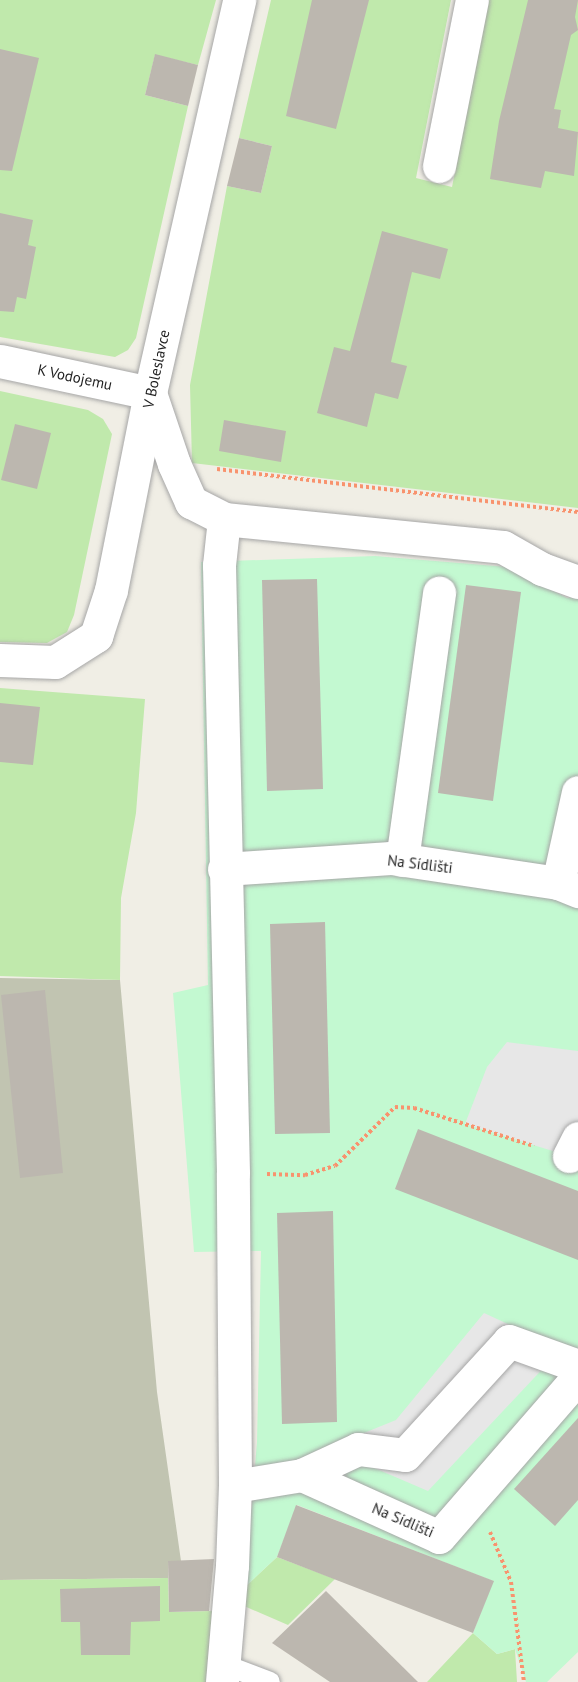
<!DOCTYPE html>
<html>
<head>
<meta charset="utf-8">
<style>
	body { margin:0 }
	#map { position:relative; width:578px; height:1682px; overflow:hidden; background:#f0eee5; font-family:"PT Sans",sans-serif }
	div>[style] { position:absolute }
	.construction>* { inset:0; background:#c1c4b1 }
	.grass>* { inset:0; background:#c0e9ac }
	.park>* { inset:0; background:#c3f9d1 }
	.parking>* { inset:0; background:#e7e7e7 }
	.building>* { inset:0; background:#bcb7af }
	.path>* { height:4px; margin-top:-2px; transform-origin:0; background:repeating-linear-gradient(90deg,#f8936e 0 3px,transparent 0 6px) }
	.roads { filter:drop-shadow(0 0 2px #a6a6a6) drop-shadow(0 0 2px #a6a6a6) }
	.service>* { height:20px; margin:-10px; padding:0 10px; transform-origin:10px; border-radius:10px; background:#fff }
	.minor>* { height:33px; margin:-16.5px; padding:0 16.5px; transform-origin:16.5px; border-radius:16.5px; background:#fff }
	span { translate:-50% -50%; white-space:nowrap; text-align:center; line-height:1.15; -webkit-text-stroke:6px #fff; paint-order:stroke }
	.street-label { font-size:15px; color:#1f1f1f }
</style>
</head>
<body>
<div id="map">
	<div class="construction">
		<div style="clip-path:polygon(0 978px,120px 980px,157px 1392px,181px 1561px,168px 1562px,168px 1578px,0 1580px)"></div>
	</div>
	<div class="grass">
		<div style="clip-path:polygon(0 0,216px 0,198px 65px,155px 55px,145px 95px,188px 106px,136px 338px,128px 350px,115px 357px,0 337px)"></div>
		<div style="clip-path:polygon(271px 0,451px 0,416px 178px,452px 187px,489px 0,578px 0,578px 508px,192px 463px,190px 385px,227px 186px,261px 193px,272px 146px,239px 138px)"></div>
		<div style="clip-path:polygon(0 391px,88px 410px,103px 419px,112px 434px,74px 615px,67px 632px,47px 643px,0 642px)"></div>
		<div style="clip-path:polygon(0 688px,145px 699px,136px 813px,121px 898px,120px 980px,0 976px)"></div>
		<div style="clip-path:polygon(277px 1557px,335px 1579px,288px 1625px,244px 1606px,245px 1587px)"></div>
		<div style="clip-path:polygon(168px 1578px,169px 1612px,212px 1611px,206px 1682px,0 1682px,0 1580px)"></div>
		<div style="clip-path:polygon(473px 1633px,497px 1654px,515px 1649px,517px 1682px,427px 1682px)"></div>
	</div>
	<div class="park">
		<div style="clip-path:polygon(375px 556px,508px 567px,567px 598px,578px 596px,578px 1652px,547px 1682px,526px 1682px,515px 1649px,497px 1654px,473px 1633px,493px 1581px,297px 1505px,277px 1557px,245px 1587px,257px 1442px,261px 1251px,194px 1252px,173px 993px,208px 985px,201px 562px)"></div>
	</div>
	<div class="parking">
		<div style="clip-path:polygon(507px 1042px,578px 1051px,578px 1146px,569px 1156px,465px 1124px,487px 1067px)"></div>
		<div style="clip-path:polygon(484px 1313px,555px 1346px,549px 1362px,428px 1491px,358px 1461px,359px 1435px,396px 1420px)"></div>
	</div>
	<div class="building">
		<div style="clip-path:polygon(312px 0,369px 0,336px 129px,286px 116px)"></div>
		<div style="clip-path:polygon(528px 0,578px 0,575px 17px,578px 30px,571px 35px,554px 109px,561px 110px,558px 128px,578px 132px,574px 176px,545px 171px,541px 188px,490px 179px,499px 121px)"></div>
		<div style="clip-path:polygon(0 49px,39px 58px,12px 171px,0 170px)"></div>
		<div style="clip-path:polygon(155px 54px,198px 65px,188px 106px,145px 95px)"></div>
		<div style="clip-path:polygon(239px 138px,272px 146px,261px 193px,227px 186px)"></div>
		<div style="clip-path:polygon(0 213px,33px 220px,28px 245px,36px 247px,26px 299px,17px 297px,14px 312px,0 311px)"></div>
		<div style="clip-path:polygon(382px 231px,448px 249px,440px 279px,412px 272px,391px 362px,407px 366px,398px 399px,375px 393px,367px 427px,317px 413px,334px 347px,350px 351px)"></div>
		<div style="clip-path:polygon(224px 420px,286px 431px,281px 462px,219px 451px)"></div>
		<div style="clip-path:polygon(15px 424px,51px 433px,37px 489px,1px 480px)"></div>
		<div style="clip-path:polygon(317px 579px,323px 789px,267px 791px,262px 580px)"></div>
		<div style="clip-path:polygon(466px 585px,521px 592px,493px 801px,438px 793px)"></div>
		<div style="clip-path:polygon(0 703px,40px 707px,33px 765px,0 762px)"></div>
		<div style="clip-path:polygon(325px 922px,330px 1133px,275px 1134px,270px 924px)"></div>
		<div style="clip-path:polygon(45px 990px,63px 1173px,20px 1178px,1px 995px)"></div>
		<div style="clip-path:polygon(418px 1129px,578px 1191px,578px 1260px,395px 1189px)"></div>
		<div style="clip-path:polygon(333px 1211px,337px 1422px,282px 1424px,277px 1213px)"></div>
		<div style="clip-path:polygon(578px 1418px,578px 1500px,555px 1526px,514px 1489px)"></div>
		<div style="clip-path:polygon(296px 1505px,494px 1581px,473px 1633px,277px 1557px)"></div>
		<div style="clip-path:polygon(214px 1559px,209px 1611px,169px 1612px,168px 1561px)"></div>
		<div style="clip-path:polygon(160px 1586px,160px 1621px,131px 1622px,130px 1655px,81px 1655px,80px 1622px,61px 1622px,60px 1589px)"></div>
		<div style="clip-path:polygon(326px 1591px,418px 1682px,330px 1682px,272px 1643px)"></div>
	</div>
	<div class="path">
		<div style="left:217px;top:469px;width:364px;rotate:6.8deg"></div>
		<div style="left:267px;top:1174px;width:38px;rotate:2deg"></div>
		<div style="left:305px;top:1175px;width:31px;rotate:-17deg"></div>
		<div style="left:335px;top:1166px;width:84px;rotate:-44.5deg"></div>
		<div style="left:395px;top:1107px;width:19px;rotate:3deg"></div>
		<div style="left:414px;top:1108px;width:126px;rotate:17.6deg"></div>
		<div style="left:490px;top:1532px;width:54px;rotate:67.2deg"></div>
		<div style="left:511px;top:1582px;width:101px;rotate:82.6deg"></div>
	</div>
	<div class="roads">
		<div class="service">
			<div style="left:223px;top:1664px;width:50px;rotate:21deg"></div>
		</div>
		<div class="minor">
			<div style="left:439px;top:166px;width:169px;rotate:-78.8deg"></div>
			<div style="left:0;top:361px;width:153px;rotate:12deg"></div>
			<div style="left:150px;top:393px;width:75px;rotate:71.3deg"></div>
			<div style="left:174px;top:464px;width:42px;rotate:65.9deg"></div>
			<div style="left:191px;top:502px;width:37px;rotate:27deg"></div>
			<div style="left:224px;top:519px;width:280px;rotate:5.7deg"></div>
			<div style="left:503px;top:547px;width:45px;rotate:29.4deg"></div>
			<div style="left:542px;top:569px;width:38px;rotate:20deg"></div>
			<div style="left:0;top:660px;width:55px;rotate:2.1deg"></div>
			<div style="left:55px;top:662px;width:49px;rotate:-32.4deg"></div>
			<div style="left:96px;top:636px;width:48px;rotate:-71.9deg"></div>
			<div style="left:111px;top:590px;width:201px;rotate:-78.8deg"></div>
			<div style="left:150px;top:393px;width:403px;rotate:-77.2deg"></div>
			<div style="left:402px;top:860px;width:270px;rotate:-82.1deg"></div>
			<div style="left:224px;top:869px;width:167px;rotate:-3.8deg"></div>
			<div style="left:391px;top:858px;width:169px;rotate:8.5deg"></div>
			<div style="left:558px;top:883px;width:22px;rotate:22deg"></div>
			<div style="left:558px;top:883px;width:93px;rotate:-77.6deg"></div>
			<div style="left:569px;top:1156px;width:20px;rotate:-63deg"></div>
			<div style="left:302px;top:1475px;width:62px;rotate:-24.9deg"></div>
			<div style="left:358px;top:1449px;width:47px;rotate:7.3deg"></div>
			<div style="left:405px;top:1455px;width:154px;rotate:-47.6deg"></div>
			<div style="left:509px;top:1341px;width:73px;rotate:19.9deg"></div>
			<div style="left:235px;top:1486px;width:68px;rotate:-9.3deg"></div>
			<div style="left:302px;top:1475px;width:150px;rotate:24.3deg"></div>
			<div style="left:439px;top:1537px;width:212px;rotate:-49deg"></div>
			<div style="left:222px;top:1682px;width:116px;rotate:-85.1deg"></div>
			<div style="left:232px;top:1566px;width:80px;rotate:-87.9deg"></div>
			<div style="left:235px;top:1486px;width:313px;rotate:-90.4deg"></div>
			<div style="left:233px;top:1173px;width:608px;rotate:-91.32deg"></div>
			<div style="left:219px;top:565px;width:46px;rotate:-83.8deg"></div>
		</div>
	</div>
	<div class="street-label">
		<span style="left:156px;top:369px;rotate:-78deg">V Boleslavce</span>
		<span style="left:75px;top:377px;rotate:12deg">K Vodojemu</span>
		<span style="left:420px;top:864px;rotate:7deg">Na Sídlišti</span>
		<span style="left:403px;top:1520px;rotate:23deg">Na Sídlišti</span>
	</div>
</div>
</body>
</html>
